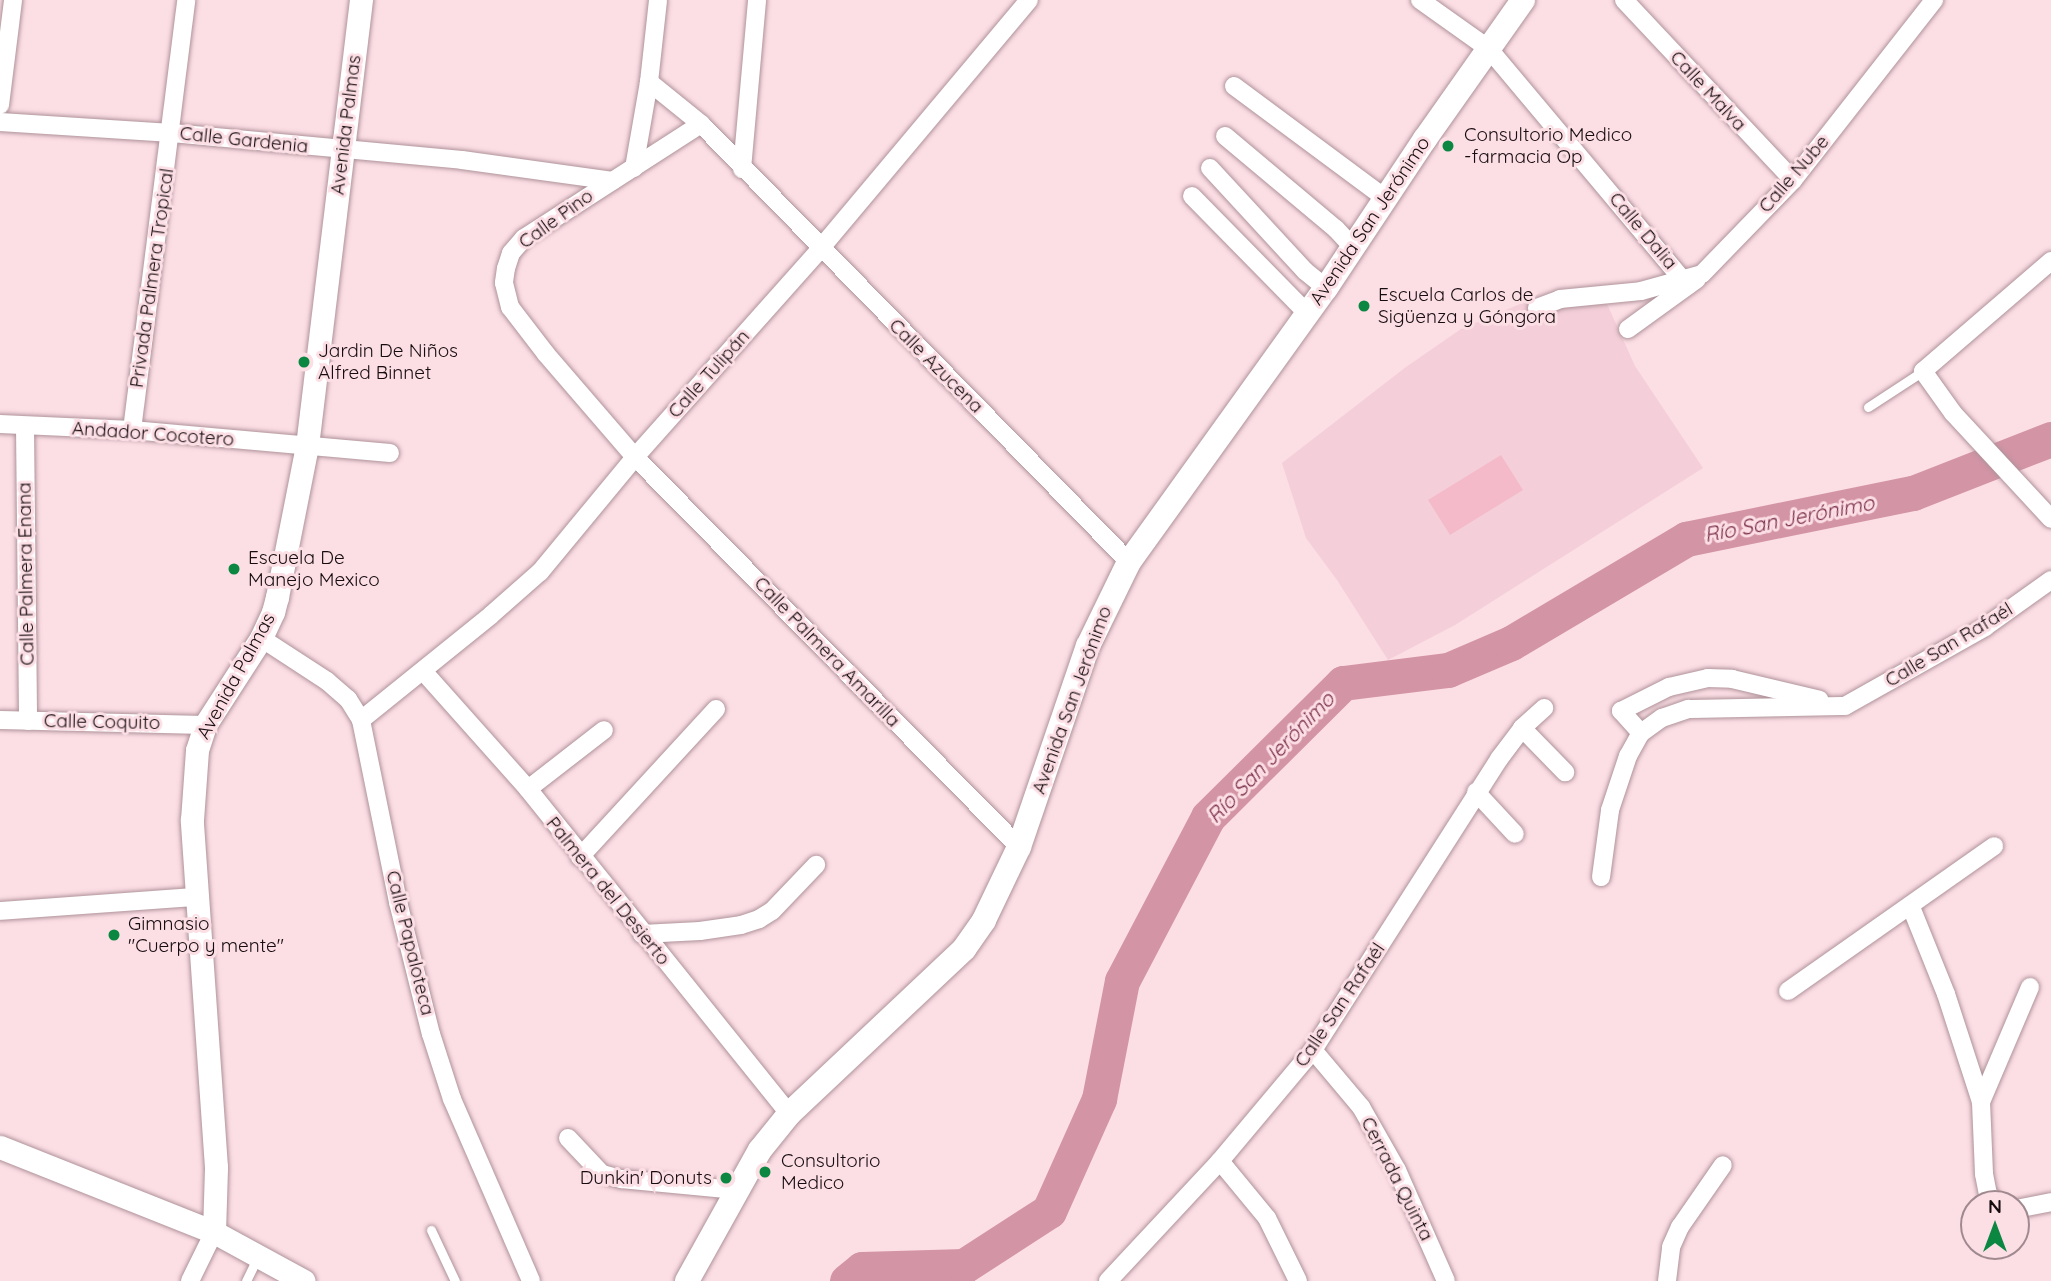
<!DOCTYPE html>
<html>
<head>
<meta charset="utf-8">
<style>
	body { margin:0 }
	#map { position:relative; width:2051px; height:1281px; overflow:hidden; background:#fcdee5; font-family:Quicksand,sans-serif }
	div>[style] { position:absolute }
	.built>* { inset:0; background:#f4cfd9 }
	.green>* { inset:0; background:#f4bac9 }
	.river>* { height:35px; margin:-17.5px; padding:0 17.5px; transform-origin:17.5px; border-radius:17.5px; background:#d394a6 }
	.roads { filter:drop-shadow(0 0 2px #af939a) drop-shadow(0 0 2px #af939a) }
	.service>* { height:9px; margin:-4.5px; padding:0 4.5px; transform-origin:4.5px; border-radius:4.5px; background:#fff }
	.minor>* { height:18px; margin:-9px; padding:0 9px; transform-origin:9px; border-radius:9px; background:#fff }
	.tertiary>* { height:23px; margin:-11.5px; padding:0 11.5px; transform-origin:11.5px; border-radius:11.5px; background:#fff }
	.secondary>* { height:24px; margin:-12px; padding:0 12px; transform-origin:12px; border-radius:12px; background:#fff }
	.dots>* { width:19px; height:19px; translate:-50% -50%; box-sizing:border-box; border:4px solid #fcdee5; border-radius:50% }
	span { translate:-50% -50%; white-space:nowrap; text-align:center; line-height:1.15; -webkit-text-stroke:6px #fcdee5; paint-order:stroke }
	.street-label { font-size:19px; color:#160c0f }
	.poi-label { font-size:19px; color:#160c0f }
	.left { translate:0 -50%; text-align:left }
	.right { translate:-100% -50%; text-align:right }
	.water-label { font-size:21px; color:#7a2e49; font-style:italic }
	.north { position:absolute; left:1960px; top:1190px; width:70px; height:70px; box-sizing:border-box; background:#fcdee5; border:2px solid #a08a8f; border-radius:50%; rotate:0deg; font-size:19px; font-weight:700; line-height:28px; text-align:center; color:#160c0f }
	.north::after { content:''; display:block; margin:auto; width:24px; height:32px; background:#0c8742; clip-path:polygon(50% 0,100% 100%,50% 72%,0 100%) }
</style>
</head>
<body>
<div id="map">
	<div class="built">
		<div style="clip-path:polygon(1563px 293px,1603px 295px,1635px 366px,1703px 468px,1455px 625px,1388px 660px,1337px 580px,1306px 538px,1282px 463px,1406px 367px,1461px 329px,1520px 304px)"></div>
	</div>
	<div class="green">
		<div style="clip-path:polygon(1501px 455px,1523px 490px,1450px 535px,1428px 500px)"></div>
	</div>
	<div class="river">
		<div style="left:847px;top:1281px;width:19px;rotate:-39deg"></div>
		<div style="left:862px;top:1269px;width:102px;rotate:-1.7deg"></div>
		<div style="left:964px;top:1266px;width:101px;rotate:-32.9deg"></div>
		<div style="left:1049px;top:1211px;width:123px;rotate:-65.9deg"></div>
		<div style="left:1099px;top:1099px;width:120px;rotate:-79deg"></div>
		<div style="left:1122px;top:981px;width:185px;rotate:-62.3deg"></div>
		<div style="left:1208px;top:817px;width:190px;rotate:-44.8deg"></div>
		<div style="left:1343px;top:683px;width:106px;rotate:-7.1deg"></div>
		<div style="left:1448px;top:670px;width:69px;rotate:-23.2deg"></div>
		<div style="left:1511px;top:643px;width:204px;rotate:-30.7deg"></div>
		<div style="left:1686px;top:539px;width:232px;rotate:-11.5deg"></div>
		<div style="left:1913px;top:493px;width:148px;rotate:-21.4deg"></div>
	</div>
	<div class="roads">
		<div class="service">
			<div style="left:1868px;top:407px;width:66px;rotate:-33.2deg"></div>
			<div style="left:431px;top:1230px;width:56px;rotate:64.8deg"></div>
			<div style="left:246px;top:1281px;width:25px;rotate:-64deg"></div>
		</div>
		<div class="minor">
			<div style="left:1420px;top:0;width:85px;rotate:35.4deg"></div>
			<div style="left:1489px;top:49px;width:309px;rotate:50deg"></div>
			<div style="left:1624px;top:0;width:247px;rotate:46.8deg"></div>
			<div style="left:649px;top:82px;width:67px;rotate:38.9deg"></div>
			<div style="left:701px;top:124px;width:612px;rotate:45.66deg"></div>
			<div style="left:1234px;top:86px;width:188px;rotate:36.6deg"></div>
			<div style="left:0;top:105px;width:106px;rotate:-82.9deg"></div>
			<div style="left:0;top:122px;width:172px;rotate:3.7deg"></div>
			<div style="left:172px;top:133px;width:291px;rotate:5.3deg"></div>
			<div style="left:462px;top:160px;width:152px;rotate:7.9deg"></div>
			<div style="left:701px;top:124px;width:211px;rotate:147.2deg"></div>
			<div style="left:524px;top:238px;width:20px;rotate:131deg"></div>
			<div style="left:511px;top:253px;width:16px;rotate:108deg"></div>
			<div style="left:506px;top:268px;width:15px;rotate:98deg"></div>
			<div style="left:504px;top:283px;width:25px;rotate:76deg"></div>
			<div style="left:510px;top:307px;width:59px;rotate:52.5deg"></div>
			<div style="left:546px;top:354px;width:136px;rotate:49.2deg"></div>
			<div style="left:635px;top:457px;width:547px;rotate:45.44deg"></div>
			<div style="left:1225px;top:136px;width:145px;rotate:40deg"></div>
			<div style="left:1336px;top:229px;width:25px;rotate:47deg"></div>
			<div style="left:634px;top:168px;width:87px;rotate:-80.1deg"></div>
			<div style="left:649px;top:82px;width:82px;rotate:-83.7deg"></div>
			<div style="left:1210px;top:168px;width:140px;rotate:47.3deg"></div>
			<div style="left:1305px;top:271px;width:27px;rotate:39deg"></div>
			<div style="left:742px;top:169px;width:170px;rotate:-84.9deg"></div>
			<div style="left:1192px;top:196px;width:165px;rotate:45.5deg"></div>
			<div style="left:2051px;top:261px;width:169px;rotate:139.3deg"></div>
			<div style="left:1923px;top:371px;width:52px;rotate:54.5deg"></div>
			<div style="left:1953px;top:413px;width:144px;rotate:47.2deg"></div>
			<div style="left:1537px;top:308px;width:25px;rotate:-21deg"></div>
			<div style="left:1560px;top:299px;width:81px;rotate:-5.6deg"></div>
			<div style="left:1641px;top:291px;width:63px;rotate:-15.6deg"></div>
			<div style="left:1702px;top:274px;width:131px;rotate:-45.9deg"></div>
			<div style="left:1793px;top:180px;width:229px;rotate:-51.9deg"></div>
			<div style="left:1628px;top:329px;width:85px;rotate:-35.9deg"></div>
			<div style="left:0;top:424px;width:132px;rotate:2.6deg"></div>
			<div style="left:132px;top:430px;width:259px;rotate:5.1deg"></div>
			<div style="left:25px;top:427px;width:294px;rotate:89.4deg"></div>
			<div style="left:132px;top:430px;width:433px;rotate:-82.8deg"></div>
			<div style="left:261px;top:638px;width:79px;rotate:33.1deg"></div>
			<div style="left:327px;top:681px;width:28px;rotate:41deg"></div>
			<div style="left:348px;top:699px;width:25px;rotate:58deg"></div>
			<div style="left:361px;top:720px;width:186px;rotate:78.5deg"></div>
			<div style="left:398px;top:902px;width:136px;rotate:76deg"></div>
			<div style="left:431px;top:1034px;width:68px;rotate:72.1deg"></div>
			<div style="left:452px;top:1099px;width:198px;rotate:66.5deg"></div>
			<div style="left:423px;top:671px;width:158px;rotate:48.3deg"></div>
			<div style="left:528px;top:789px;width:417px;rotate:51.2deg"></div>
			<div style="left:0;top:720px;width:205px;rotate:1.4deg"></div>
			<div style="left:361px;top:720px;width:167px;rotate:-38.9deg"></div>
			<div style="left:491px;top:615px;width:65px;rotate:-41.3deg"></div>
			<div style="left:540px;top:572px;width:149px;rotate:-50.4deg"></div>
			<div style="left:635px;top:457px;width:278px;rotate:-48.3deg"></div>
			<div style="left:820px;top:249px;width:325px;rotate:-50deg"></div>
			<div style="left:1522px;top:728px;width:62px;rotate:45.7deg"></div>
			<div style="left:1641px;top:733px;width:30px;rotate:-132deg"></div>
			<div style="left:1621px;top:711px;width:54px;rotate:-26.6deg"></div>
			<div style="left:1669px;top:687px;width:40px;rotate:-13deg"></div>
			<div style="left:1708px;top:678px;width:24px;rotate:2deg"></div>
			<div style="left:1732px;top:679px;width:90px;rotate:13.4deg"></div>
			<div style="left:528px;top:789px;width:96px;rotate:-37.8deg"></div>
			<div style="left:1476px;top:792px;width:57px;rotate:47.1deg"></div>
			<div style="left:580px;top:857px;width:201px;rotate:-47.4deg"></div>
			<div style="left:1601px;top:877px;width:68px;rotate:-82.3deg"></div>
			<div style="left:1610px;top:810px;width:57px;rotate:-71.6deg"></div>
			<div style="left:1628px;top:756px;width:26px;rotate:-61deg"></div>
			<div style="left:1641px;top:733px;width:26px;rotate:-36deg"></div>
			<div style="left:1662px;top:718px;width:28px;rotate:-19deg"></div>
			<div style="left:1688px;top:709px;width:157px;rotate:-1.1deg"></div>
			<div style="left:1845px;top:706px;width:161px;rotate:-29.4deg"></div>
			<div style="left:1985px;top:627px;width:81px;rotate:-35.5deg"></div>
			<div style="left:1911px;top:907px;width:94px;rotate:68.1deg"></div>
			<div style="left:1946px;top:994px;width:114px;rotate:72deg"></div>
			<div style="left:1981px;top:1102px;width:72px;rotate:87.6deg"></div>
			<div style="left:1984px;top:1174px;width:20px;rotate:79deg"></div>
			<div style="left:1988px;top:1194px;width:14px;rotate:45deg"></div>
			<div style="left:0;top:911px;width:196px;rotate:-4.1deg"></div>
			<div style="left:642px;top:934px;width:58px;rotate:-3deg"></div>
			<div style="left:700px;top:931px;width:41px;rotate:-8.3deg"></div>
			<div style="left:741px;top:925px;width:19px;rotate:-18deg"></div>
			<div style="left:759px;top:919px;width:15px;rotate:-32deg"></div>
			<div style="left:772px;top:911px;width:64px;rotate:-46.3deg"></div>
			<div style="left:1788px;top:991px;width:252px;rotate:-35.1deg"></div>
			<div style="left:1313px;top:1050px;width:75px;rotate:49.9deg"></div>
			<div style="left:1361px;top:1107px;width:73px;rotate:60.3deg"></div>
			<div style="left:1397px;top:1170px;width:121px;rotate:66.2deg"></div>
			<div style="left:1981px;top:1102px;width:125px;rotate:-66.9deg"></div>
			<div style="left:568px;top:1138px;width:50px;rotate:46.6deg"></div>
			<div style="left:602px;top:1174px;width:20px;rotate:15deg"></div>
			<div style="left:621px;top:1179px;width:116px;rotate:5.5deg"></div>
			<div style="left:1220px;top:1161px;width:74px;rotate:50.5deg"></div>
			<div style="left:1267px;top:1218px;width:70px;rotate:63.8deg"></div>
			<div style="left:2016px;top:1209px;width:36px;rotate:-11deg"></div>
			<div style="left:190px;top:1281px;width:55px;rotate:-63.9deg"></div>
			<div style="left:1108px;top:1281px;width:164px;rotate:-47deg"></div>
			<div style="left:1220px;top:1161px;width:145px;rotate:-50deg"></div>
			<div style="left:1313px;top:1050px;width:345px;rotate:-57.4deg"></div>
			<div style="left:1499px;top:759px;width:39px;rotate:-53deg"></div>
			<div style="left:1522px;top:728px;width:30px;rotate:-42deg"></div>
			<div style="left:1667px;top:1281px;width:34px;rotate:-83deg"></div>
			<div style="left:1671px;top:1247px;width:22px;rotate:-66deg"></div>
			<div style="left:1680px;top:1227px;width:75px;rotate:-55.3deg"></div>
		</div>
		<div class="tertiary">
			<div style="left:0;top:1147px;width:230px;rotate:21.7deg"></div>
			<div style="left:214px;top:1232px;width:102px;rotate:28.6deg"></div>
			<div style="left:214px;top:1232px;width:65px;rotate:-88.2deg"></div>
			<div style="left:216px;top:1167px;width:348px;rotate:-94deg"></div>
			<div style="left:192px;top:820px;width:70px;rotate:-85.9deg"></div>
			<div style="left:197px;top:750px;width:26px;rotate:-72deg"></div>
			<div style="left:205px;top:725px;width:103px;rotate:-57.2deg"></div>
			<div style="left:261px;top:638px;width:29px;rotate:-65deg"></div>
			<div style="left:273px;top:612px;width:16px;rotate:-75deg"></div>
			<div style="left:277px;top:597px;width:154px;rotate:-78.8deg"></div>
			<div style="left:307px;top:446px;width:449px;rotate:-83.1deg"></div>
		</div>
		<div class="secondary">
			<div style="left:687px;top:1281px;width:150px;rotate:-60.9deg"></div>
			<div style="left:760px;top:1150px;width:46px;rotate:-51.1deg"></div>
			<div style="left:789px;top:1114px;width:241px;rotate:-43.3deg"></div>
			<div style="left:964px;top:949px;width:35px;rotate:-55deg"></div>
			<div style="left:984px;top:920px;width:81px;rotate:-64.4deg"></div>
			<div style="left:1019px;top:847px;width:213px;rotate:-71.1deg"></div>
			<div style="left:1088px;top:646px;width:93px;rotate:-64deg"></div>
			<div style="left:1129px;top:562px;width:337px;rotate:-54.3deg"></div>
			<div style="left:1326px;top:288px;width:179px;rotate:-56.4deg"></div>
			<div style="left:1425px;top:139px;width:170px;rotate:-54.8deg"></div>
		</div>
	</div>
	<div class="dots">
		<div style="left:1448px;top:146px;background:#0c8742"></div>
		<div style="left:1364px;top:306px;background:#0c8742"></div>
		<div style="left:304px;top:362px;background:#0c8742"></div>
		<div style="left:234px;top:569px;background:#0c8742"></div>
		<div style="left:114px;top:935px;background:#0c8742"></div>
		<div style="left:765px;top:1172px;background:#0c8742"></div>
		<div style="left:726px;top:1178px;background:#0c8742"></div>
	</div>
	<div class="street-label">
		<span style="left:1708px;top:91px;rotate:47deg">Calle Malva</span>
		<span style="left:346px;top:125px;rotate:-83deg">Avenida Palmas</span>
		<span style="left:244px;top:140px;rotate:6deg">Calle Gardenia</span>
		<span style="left:1794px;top:174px;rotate:-49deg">Calle Nube</span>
		<span style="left:556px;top:219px;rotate:-36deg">Calle Pino</span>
		<span style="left:1370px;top:221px;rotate:-56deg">Avenida San Jerónimo</span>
		<span style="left:1643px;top:231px;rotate:50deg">Calle Dalia</span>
		<span style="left:152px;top:278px;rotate:-82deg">Privada Palmera Tropical</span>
		<span style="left:936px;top:366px;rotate:45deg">Calle Azucena</span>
		<span style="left:709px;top:374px;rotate:-48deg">Calle Tulipán</span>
		<span style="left:153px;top:434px;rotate:4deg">Andador Cocotero</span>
		<span style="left:26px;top:574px;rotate:-91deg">Calle Palmera Enana</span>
		<span style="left:1949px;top:645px;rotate:-31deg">Calle San Rafaél</span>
		<span style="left:827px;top:652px;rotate:46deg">Calle Palmera Amarilla</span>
		<span style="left:236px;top:676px;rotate:-61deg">Avenida Palmas</span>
		<span style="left:1072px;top:700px;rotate:-70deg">Avenida San Jerónimo</span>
		<span style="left:102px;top:722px;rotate:1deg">Calle Coquito</span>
		<span style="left:608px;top:891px;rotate:51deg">Palmera del Desierto</span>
		<span style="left:410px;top:943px;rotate:76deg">Calle Papaloteca</span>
		<span style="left:1340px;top:1005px;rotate:-56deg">Calle San Rafaél</span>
		<span style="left:1397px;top:1179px;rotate:63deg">Cerrada Quinta</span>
	</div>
	<div class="poi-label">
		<span class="left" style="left:1464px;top:146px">Consultorio Medico<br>-farmacia Op</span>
		<span class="left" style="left:1378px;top:306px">Escuela Carlos de<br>Sigüenza y Góngora</span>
		<span class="left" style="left:318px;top:362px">Jardin De Niños<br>Alfred Binnet</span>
		<span class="left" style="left:248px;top:569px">Escuela De<br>Manejo Mexico</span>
		<span class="left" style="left:128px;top:935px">Gimnasio<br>"Cuerpo y mente"</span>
		<span class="left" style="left:781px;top:1172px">Consultorio<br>Medico</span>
		<span class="right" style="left:712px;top:1178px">Dunkin' Donuts</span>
	</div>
	<div class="water-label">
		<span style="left:1789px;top:518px;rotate:-11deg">Río San Jerónimo</span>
		<span style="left:1270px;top:757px;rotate:-46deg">Río San Jerónimo</span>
	</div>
	<div class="north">N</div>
</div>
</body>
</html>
